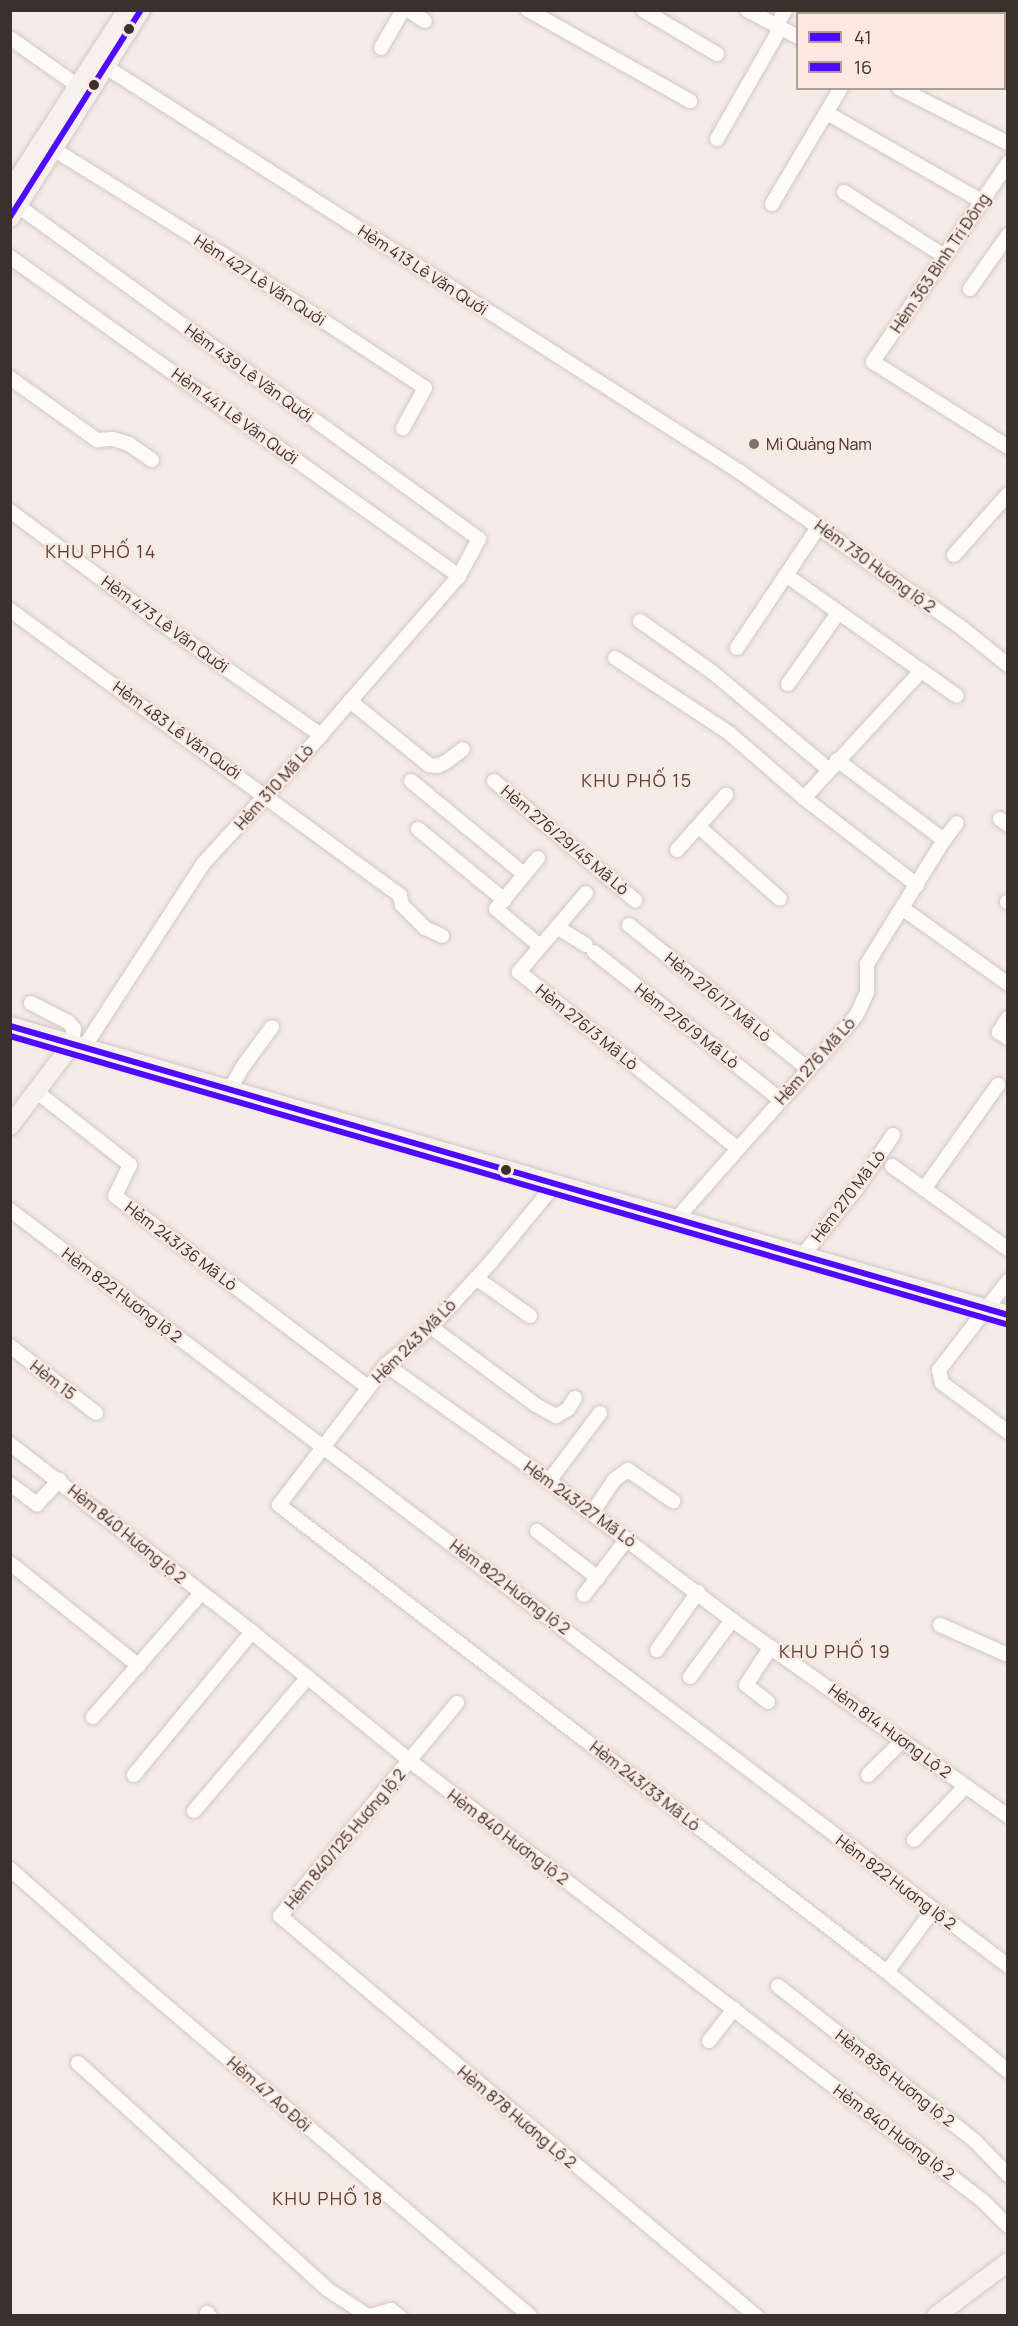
<!DOCTYPE html>
<html>
<head>
<meta charset="utf-8">
<style>
	body { margin:0 }
	#map { position:relative; width:1018px; height:2326px; overflow:hidden; background:#f5ebe7; font-family:Manrope,sans-serif }
	div>[style] { position:absolute }
	.roads { filter:drop-shadow(0 0 2px #d1c7c2) drop-shadow(0 0 2px #d1c7c2) }
	.street>* { height:14px; margin:-7px; padding:0 7px; transform-origin:7px; border-radius:7px; background:#fefcfb }
	.secondary>* { height:18px; margin:-9px; padding:0 9px; transform-origin:9px; border-radius:9px; background:#f6f1ef }
	.bus-1>* { height:6px; margin:-3px; padding:0 3px; transform-origin:3px; border-radius:3px; background:#4f0aff }
	.bus-2>* { height:6px; margin:-3px; padding:0 3px; transform-origin:3px; border-radius:3px; background:#4f0aff }
	.dots>* { width:16px; height:16px; translate:-50% -50%; box-sizing:border-box; border:3px solid #fbe8e1; border-radius:50% }
	span { translate:-50% -50%; white-space:nowrap; text-align:center; line-height:1.15; -webkit-text-stroke:4.5px #fbe8e1; paint-order:stroke }
	.street-label { font-size:16px; color:#3b302b }
	.poi-label { font-size:16px; color:#3b302b }
	.left { translate:0 -50%; text-align:left }
	.neighbourhood-label { font-size:18px; color:#584036; letter-spacing:1.5px }
	.frame { position:absolute; inset:0; border:12px solid #3b302b; pointer-events:none }
	.legend { position:absolute; left:796px; top:12px; width:210px; height:78px; box-sizing:border-box; background:#fbe8e1; border:2px solid #ae9e98; margin:0; padding:8px 10px; list-style:none; font-size:18px; color:#3b302b }
	.legend li { display:flex; align-items:center; gap:12px; height:30px }
	.legend b { width:30px; border:2px solid #ae9e98 }
</style>
</head>
<body>
<div id="map">
	<div class="roads">
		<div class="street">
			<div style="left:408px;top:10px;width:20px;rotate:33deg"></div>
			<div style="left:528px;top:10px;width:186px;rotate:29.3deg"></div>
			<div style="left:643px;top:10px;width:86px;rotate:30.7deg"></div>
			<div style="left:747px;top:10px;width:58px;rotate:27.9deg"></div>
			<div style="left:776px;top:27px;width:19px;rotate:-62deg"></div>
			<div style="left:10px;top:38px;width:83px;rotate:35.2deg"></div>
			<div style="left:381px;top:48px;width:44px;rotate:-59.9deg"></div>
			<div style="left:106px;top:67px;width:752px;rotate:32.57deg"></div>
			<div style="left:740px;top:472px;width:273px;rotate:35.1deg"></div>
			<div style="left:963px;top:629px;width:58px;rotate:38.7deg"></div>
			<div style="left:899px;top:88px;width:122px;rotate:26.8deg"></div>
			<div style="left:827px;top:113px;width:177px;rotate:29.7deg"></div>
			<div style="left:717px;top:139px;width:127px;rotate:-60.2deg"></div>
			<div style="left:55px;top:150px;width:197px;rotate:31.9deg"></div>
			<div style="left:222px;top:254px;width:243px;rotate:33.4deg"></div>
			<div style="left:425px;top:388px;width:46px;rotate:118.8deg"></div>
			<div style="left:1008px;top:163px;width:240px;rotate:124.2deg"></div>
			<div style="left:873px;top:362px;width:160px;rotate:32.2deg"></div>
			<div style="left:844px;top:192px;width:119px;rotate:32.6deg"></div>
			<div style="left:772px;top:204px;width:135px;rotate:-59.3deg"></div>
			<div style="left:18px;top:206px;width:569px;rotate:35.84deg"></div>
			<div style="left:479px;top:539px;width:42px;rotate:118.4deg"></div>
			<div style="left:459px;top:576px;width:211px;rotate:131deg"></div>
			<div style="left:321px;top:735px;width:175px;rotate:132.5deg"></div>
			<div style="left:203px;top:864px;width:218px;rotate:123deg"></div>
			<div style="left:10px;top:257px;width:551px;rotate:35.39deg"></div>
			<div style="left:970px;top:289px;width:66px;rotate:-54.9deg"></div>
			<div style="left:10px;top:378px;width:107px;rotate:35.5deg"></div>
			<div style="left:97px;top:440px;width:16px;rotate:-4deg"></div>
			<div style="left:113px;top:439px;width:17px;rotate:17deg"></div>
			<div style="left:129px;top:444px;width:28px;rotate:35deg"></div>
			<div style="left:10px;top:511px;width:174px;rotate:36.6deg"></div>
			<div style="left:150px;top:615px;width:209px;rotate:35.1deg"></div>
			<div style="left:954px;top:555px;width:81px;rotate:-48.5deg"></div>
			<div style="left:786px;top:575px;width:209px;rotate:35.3deg"></div>
			<div style="left:10px;top:610px;width:483px;rotate:36.2deg"></div>
			<div style="left:400px;top:895px;width:10px;rotate:79deg"></div>
			<div style="left:402px;top:905px;width:33px;rotate:45deg"></div>
			<div style="left:425px;top:928px;width:19px;rotate:25deg"></div>
			<div style="left:640px;top:621px;width:87px;rotate:35.2deg"></div>
			<div style="left:711px;top:671px;width:153px;rotate:39.9deg"></div>
			<div style="left:737px;top:648px;width:147px;rotate:-56.1deg"></div>
			<div style="left:615px;top:658px;width:136px;rotate:33.3deg"></div>
			<div style="left:729px;top:733px;width:99px;rotate:40.9deg"></div>
			<div style="left:804px;top:798px;width:143px;rotate:37.6deg"></div>
			<div style="left:788px;top:684px;width:87px;rotate:-54.8deg"></div>
			<div style="left:350px;top:701px;width:102px;rotate:39deg"></div>
			<div style="left:429px;top:765px;width:9px;rotate:6deg"></div>
			<div style="left:438px;top:766px;width:9px;rotate:-27deg"></div>
			<div style="left:446px;top:762px;width:21px;rotate:-37deg"></div>
			<div style="left:837px;top:760px;width:134px;rotate:36.8deg"></div>
			<div style="left:411px;top:781px;width:146px;rotate:39.5deg"></div>
			<div style="left:494px;top:781px;width:185px;rotate:40.2deg"></div>
			<div style="left:804px;top:798px;width:173px;rotate:-47.3deg"></div>
			<div style="left:1000px;top:819px;width:10px;rotate:37deg"></div>
			<div style="left:699px;top:827px;width:108px;rotate:41.6deg"></div>
			<div style="left:418px;top:829px;width:112px;rotate:39.5deg"></div>
			<div style="left:677px;top:850px;width:74px;rotate:-48.3deg"></div>
			<div style="left:538px;top:858px;width:66px;rotate:129.5deg"></div>
			<div style="left:496px;top:909px;width:57px;rotate:40.1deg"></div>
			<div style="left:586px;top:893px;width:104px;rotate:130.3deg"></div>
			<div style="left:519px;top:972px;width:280px;rotate:38.9deg"></div>
			<div style="left:1007px;top:902px;width:1px"></div>
			<div style="left:902px;top:908px;width:130px;rotate:35.6deg"></div>
			<div style="left:629px;top:925px;width:230px;rotate:38.8deg"></div>
			<div style="left:557px;top:927px;width:34px;rotate:32deg"></div>
			<div style="left:594px;top:952px;width:238px;rotate:38.4deg"></div>
			<div style="left:31px;top:1003px;width:42px;rotate:27.2deg"></div>
			<div style="left:68px;top:1022px;width:9px;rotate:49deg"></div>
			<div style="left:74px;top:1029px;width:15px;rotate:98deg"></div>
			<div style="left:1008px;top:1018px;width:17px;rotate:123deg"></div>
			<div style="left:999px;top:1032px;width:11px;rotate:34deg"></div>
			<div style="left:230px;top:1089px;width:28px;rotate:-60deg"></div>
			<div style="left:244px;top:1065px;width:47px;rotate:-53.6deg"></div>
			<div style="left:37px;top:1092px;width:118px;rotate:38.1deg"></div>
			<div style="left:130px;top:1165px;width:34px;rotate:116deg"></div>
			<div style="left:115px;top:1196px;width:317px;rotate:37.1deg"></div>
			<div style="left:892px;top:1166px;width:143px;rotate:35.6deg"></div>
			<div style="left:556px;top:1183px;width:101px;rotate:129.4deg"></div>
			<div style="left:492px;top:1261px;width:90px;rotate:132.7deg"></div>
			<div style="left:431px;top:1327px;width:59px;rotate:139.8deg"></div>
			<div style="left:386px;top:1365px;width:176px;rotate:127.4deg"></div>
			<div style="left:279px;top:1505px;width:767px;rotate:37.53deg"></div>
			<div style="left:887px;top:1972px;width:156px;rotate:39.3deg"></div>
			<div style="left:924px;top:1189px;width:128px;rotate:-54.6deg"></div>
			<div style="left:10px;top:1210px;width:1252px;rotate:37.14deg"></div>
			<div style="left:677px;top:1218px;width:270px;rotate:-48.5deg"></div>
			<div style="left:856px;top:1016px;width:26px;rotate:-65deg"></div>
			<div style="left:867px;top:992px;width:28px;rotate:-90deg"></div>
			<div style="left:867px;top:964px;width:146px;rotate:-58.2deg"></div>
			<div style="left:944px;top:840px;width:21px;rotate:-53deg"></div>
			<div style="left:802px;top:1256px;width:87px;rotate:-51deg"></div>
			<div style="left:857px;top:1188px;width:64px;rotate:-55.8deg"></div>
			<div style="left:476px;top:1278px;width:66px;rotate:35.1deg"></div>
			<div style="left:1008px;top:1281px;width:113px;rotate:127.8deg"></div>
			<div style="left:939px;top:1370px;width:13px;rotate:77deg"></div>
			<div style="left:942px;top:1383px;width:82px;rotate:36.6deg"></div>
			<div style="left:431px;top:1327px;width:131px;rotate:36.6deg"></div>
			<div style="left:536px;top:1405px;width:23px;rotate:29deg"></div>
			<div style="left:556px;top:1416px;width:14px;rotate:-30deg"></div>
			<div style="left:568px;top:1409px;width:13px;rotate:-58deg"></div>
			<div style="left:10px;top:1346px;width:109px;rotate:37.9deg"></div>
			<div style="left:386px;top:1365px;width:200px;rotate:35.4deg"></div>
			<div style="left:549px;top:1481px;width:230px;rotate:37.2deg"></div>
			<div style="left:732px;top:1620px;width:339px;rotate:35.4deg"></div>
			<div style="left:10px;top:1444px;width:306px;rotate:37.8deg"></div>
			<div style="left:252px;top:1632px;width:204px;rotate:39.2deg"></div>
			<div style="left:410px;top:1761px;width:722px;rotate:37.52deg"></div>
			<div style="left:983px;top:2201px;width:35px;rotate:45deg"></div>
			<div style="left:549px;top:1481px;width:85px;rotate:-53.1deg"></div>
			<div style="left:10px;top:1484px;width:34px;rotate:37deg"></div>
			<div style="left:37px;top:1504px;width:33px;rotate:-47deg"></div>
			<div style="left:592px;top:1513px;width:40px;rotate:-56deg"></div>
			<div style="left:614px;top:1480px;width:17px;rotate:-36deg"></div>
			<div style="left:628px;top:1470px;width:55px;rotate:34.6deg"></div>
			<div style="left:537px;top:1531px;width:77px;rotate:37.6deg"></div>
			<div style="left:10px;top:1563px;width:165px;rotate:38.6deg"></div>
			<div style="left:584px;top:1595px;width:71px;rotate:-52.5deg"></div>
			<div style="left:940px;top:1625px;width:74px;rotate:23.8deg"></div>
			<div style="left:657px;top:1650px;width:71px;rotate:-54.7deg"></div>
			<div style="left:690px;top:1677px;width:71px;rotate:-53.6deg"></div>
			<div style="left:768px;top:1702px;width:28px;rotate:-142deg"></div>
			<div style="left:746px;top:1685px;width:45px;rotate:-56.7deg"></div>
			<div style="left:457px;top:1703px;width:277px;rotate:129.7deg"></div>
			<div style="left:280px;top:1916px;width:622px;rotate:40.04deg"></div>
			<div style="left:93px;top:1717px;width:164px;rotate:-48.9deg"></div>
			<div style="left:134px;top:1775px;width:185px;rotate:-50.5deg"></div>
			<div style="left:868px;top:1775px;width:49px;rotate:-45deg"></div>
			<div style="left:194px;top:1811px;width:176px;rotate:-49.6deg"></div>
			<div style="left:914px;top:1840px;width:75px;rotate:-46.1deg"></div>
			<div style="left:10px;top:1869px;width:171px;rotate:41.4deg"></div>
			<div style="left:138px;top:1982px;width:515px;rotate:40.43deg"></div>
			<div style="left:887px;top:1972px;width:77px;rotate:-53.4deg"></div>
			<div style="left:778px;top:1986px;width:252px;rotate:38.2deg"></div>
			<div style="left:976px;top:2142px;width:46px;rotate:45.9deg"></div>
			<div style="left:709px;top:2041px;width:41px;rotate:-52deg"></div>
			<div style="left:78px;top:2063px;width:336px;rotate:42.2deg"></div>
			<div style="left:327px;top:2289px;width:49px;rotate:33.4deg"></div>
			<div style="left:207px;top:2313px;width:4px;rotate:45deg"></div>
			<div style="left:370px;top:2316px;width:22px;rotate:-16deg"></div>
			<div style="left:391px;top:2310px;width:10px;rotate:37deg"></div>
		</div>
		<div class="secondary">
			<div style="left:10px;top:191px;width:216px;rotate:-57.1deg"></div>
			<div style="left:10px;top:218px;width:246px;rotate:-57.8deg"></div>
			<div style="left:10px;top:1026px;width:1039px;rotate:16.15deg"></div>
			<div style="left:10px;top:1126px;width:103px;rotate:-52.9deg"></div>
			<div style="left:936px;top:2316px;width:90px;rotate:-36.9deg"></div>
		</div>
	</div>
	<div class="bus-1">
		<div style="left:10px;top:217px;width:245px;rotate:-57.7deg"></div>
		<div style="left:10px;top:1026px;width:1039px;rotate:16.15deg"></div>
	</div>
	<div class="bus-2">
		<div style="left:10px;top:1036px;width:1036px;rotate:16.14deg"></div>
	</div>
	<div class="dots">
		<div style="left:129px;top:29px;background:#3b302b"></div>
		<div style="left:94px;top:85px;background:#3b302b"></div>
		<div style="left:754px;top:444px;background:#7c716d"></div>
		<div style="left:506px;top:1170px;background:#3b302b"></div>
	</div>
	<div class="street-label">
		<span style="left:940px;top:263px;rotate:-56deg">Hẻm 363 Bình Trị Đông</span>
		<span style="left:423px;top:270px;rotate:33deg">Hẻm 413 Lê Văn Quới</span>
		<span style="left:260px;top:280px;rotate:33deg">Hẻm 427 Lê Văn Quới</span>
		<span style="left:249px;top:373px;rotate:36deg">Hẻm 439 Lê Văn Quới</span>
		<span style="left:235px;top:416px;rotate:36deg">Hẻm 441 Lê Văn Quới</span>
		<span style="left:875px;top:566px;rotate:36deg">Hẻm 730 Hương lộ 2</span>
		<span style="left:165px;top:624px;rotate:36deg">Hẻm 473 Lê Văn Quới</span>
		<span style="left:177px;top:730px;rotate:36deg">Hẻm 483 Lê Văn Quới</span>
		<span style="left:274px;top:787px;rotate:-48deg">Hẻm 310 Mã Lò</span>
		<span style="left:565px;top:840px;rotate:40deg">Hẻm 276/29/45 Mã Lò</span>
		<span style="left:718px;top:997px;rotate:39deg">Hẻm 276/17 Mã Lò</span>
		<span style="left:687px;top:1026px;rotate:38deg">Hẻm 276/9 Mã Lò</span>
		<span style="left:587px;top:1027px;rotate:39deg">Hẻm 276/3 Mã Lò</span>
		<span style="left:815px;top:1061px;rotate:-48deg">Hẻm 276 Mã Lò</span>
		<span style="left:848px;top:1196px;rotate:-53deg">Hẻm 270 Mã Lò</span>
		<span style="left:181px;top:1246px;rotate:37deg">Hẻm 243/36 Mã Lò</span>
		<span style="left:122px;top:1295px;rotate:37deg">Hẻm 822 Hương lộ 2</span>
		<span style="left:414px;top:1341px;rotate:-45deg">Hẻm 243 Mã Lò</span>
		<span style="left:53px;top:1380px;rotate:38deg">Hẻm 15</span>
		<span style="left:580px;top:1504px;rotate:36deg">Hẻm 243/27 Mã Lò</span>
		<span style="left:127px;top:1534px;rotate:39deg">Hẻm 840 Hương lộ 2</span>
		<span style="left:510px;top:1587px;rotate:37deg">Hẻm 822 Hương lộ 2</span>
		<span style="left:890px;top:1731px;rotate:36deg">Hẻm 814 Hương Lộ 2</span>
		<span style="left:645px;top:1786px;rotate:38deg">Hẻm 243/33 Mã Lò</span>
		<span style="left:508px;top:1837px;rotate:37deg">Hẻm 840 Hương lộ 2</span>
		<span style="left:345px;top:1839px;rotate:-50deg">Hẻm 840/125 Hương lộ 2</span>
		<span style="left:896px;top:1882px;rotate:37deg">Hẻm 822 Hương lộ 2</span>
		<span style="left:895px;top:2078px;rotate:38deg">Hẻm 836 Hương lộ 2</span>
		<span style="left:269px;top:2094px;rotate:41deg">Hẻm 47 Ao Đôi</span>
		<span style="left:517px;top:2117px;rotate:40deg">Hẻm 878 Hương Lộ 2</span>
		<span style="left:894px;top:2132px;rotate:37deg">Hẻm 840 Hương lộ 2</span>
	</div>
	<div class="poi-label">
		<span class="left" style="left:766px;top:444px">Mì Quảng Nam</span>
	</div>
	<div class="neighbourhood-label">
		<span style="left:101px;top:551px">KHU PHỐ 14</span>
		<span style="left:637px;top:780px">KHU PHỐ 15</span>
		<span style="left:835px;top:1651px">KHU PHỐ 19</span>
		<span style="left:328px;top:2198px">KHU PHỐ 18</span>
	</div>
	<div class="frame"></div>
	<ul class="legend">
	<li><b style="height:8px;background:#4f0aff"></b>41</li>
	<li><b style="height:8px;background:#4f0aff"></b>16</li>
	</ul>
</div>
</body>
</html>
